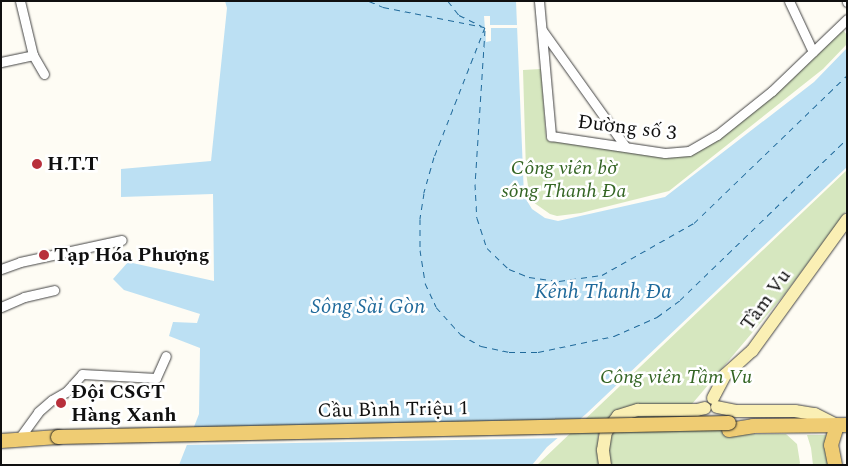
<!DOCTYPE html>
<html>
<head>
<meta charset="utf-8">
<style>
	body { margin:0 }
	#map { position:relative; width:848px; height:466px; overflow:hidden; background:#fefcf4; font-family:Spectral,serif }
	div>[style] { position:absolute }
	.green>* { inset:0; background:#d6e7bf }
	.water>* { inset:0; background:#bce0f3 }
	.pier>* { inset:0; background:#fefcf4 }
	.ferry>* { height:1px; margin-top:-0.5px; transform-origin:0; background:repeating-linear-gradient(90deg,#206a9b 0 6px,transparent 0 11px) }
	.roads { filter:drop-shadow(0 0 1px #434343) drop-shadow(0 0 1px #434343) }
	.street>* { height:9px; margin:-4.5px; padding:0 4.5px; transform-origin:4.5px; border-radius:4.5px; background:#fff }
	.secondary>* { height:12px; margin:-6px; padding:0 6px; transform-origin:6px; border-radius:6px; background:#faefb4 }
	.primary>* { height:14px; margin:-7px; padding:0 7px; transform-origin:7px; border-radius:7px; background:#efcc73 }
	.bridges { filter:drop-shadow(0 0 1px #212121) drop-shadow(0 0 1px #212121) }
	.primary-bridge>* { height:14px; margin:-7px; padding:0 7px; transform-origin:7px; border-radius:7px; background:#efcc73 }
	.dots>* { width:14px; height:14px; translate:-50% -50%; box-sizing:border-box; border:2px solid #fff; border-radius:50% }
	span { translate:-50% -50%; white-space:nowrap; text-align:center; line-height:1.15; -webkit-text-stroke:5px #fff; paint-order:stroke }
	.street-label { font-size:20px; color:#101010 }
	.poi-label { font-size:20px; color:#101010; font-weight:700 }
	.left { translate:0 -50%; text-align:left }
	.park-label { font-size:20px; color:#346524; font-style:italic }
	.water-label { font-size:21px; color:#206a9b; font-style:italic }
	.frame { position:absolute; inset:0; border:2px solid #101010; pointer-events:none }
</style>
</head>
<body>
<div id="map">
	<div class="green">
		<div style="clip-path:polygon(843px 30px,847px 35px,847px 44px,823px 69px,669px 191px,581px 213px,557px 216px,550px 214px,533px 202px,529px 193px,526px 172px,523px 70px,541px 69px,546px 138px,549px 141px,664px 157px,679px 157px,689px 154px,728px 132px,784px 87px)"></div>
		<div style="clip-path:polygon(847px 170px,847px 210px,784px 295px,692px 404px,612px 414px,598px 436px,600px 465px,537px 465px)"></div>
		<div style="clip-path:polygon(635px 415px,723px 417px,729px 434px,786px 434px,797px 444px,800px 463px,799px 465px,610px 465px,607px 447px,610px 432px)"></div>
		<div style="clip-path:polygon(807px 435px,826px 435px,830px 465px,813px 465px,811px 448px)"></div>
	</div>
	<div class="water">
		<div style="clip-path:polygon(225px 1px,516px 1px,524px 196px,532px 209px,545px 218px,558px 221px,665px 197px,814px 82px,847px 48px,847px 167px,586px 414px,547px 447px,532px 465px,179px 465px,199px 414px,200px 348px,169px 336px,173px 322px,197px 323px,200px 314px,124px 290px,113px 279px,128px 262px,214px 281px,213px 194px,121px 197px,121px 169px,211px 161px,227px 8px)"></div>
	</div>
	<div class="pier">
		<div style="clip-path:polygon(484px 16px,490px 16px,490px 25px,517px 25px,517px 28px,491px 28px,491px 41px,486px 42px)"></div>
		<div style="clip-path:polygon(579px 424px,562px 438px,184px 445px,190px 432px)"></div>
	</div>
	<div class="ferry">
		<div style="left:369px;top:1px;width:15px;rotate:23deg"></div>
		<div style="left:383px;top:7px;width:103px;rotate:11.2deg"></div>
		<div style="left:448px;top:1px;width:18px;rotate:52deg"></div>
		<div style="left:459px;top:15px;width:25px;rotate:26deg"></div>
		<div style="left:485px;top:27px;width:140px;rotate:111.4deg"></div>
		<div style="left:434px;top:157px;width:37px;rotate:106deg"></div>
		<div style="left:424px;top:193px;width:26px;rotate:99deg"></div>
		<div style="left:420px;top:219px;width:31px;rotate:90deg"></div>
		<div style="left:420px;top:250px;width:33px;rotate:81deg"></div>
		<div style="left:425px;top:283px;width:26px;rotate:65deg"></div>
		<div style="left:436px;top:307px;width:36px;rotate:48deg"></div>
		<div style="left:460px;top:334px;width:24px;rotate:30deg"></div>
		<div style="left:481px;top:346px;width:29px;rotate:12deg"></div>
		<div style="left:509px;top:352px;width:29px"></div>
		<div style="left:538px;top:352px;width:78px;rotate:-11.9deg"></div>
		<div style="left:614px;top:336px;width:47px;rotate:-23.8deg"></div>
		<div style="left:657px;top:317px;width:29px;rotate:-36deg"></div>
		<div style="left:680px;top:300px;width:232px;rotate:-44deg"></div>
		<div style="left:485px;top:30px;width:154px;rotate:93.7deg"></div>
		<div style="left:475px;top:184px;width:34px;rotate:87deg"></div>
		<div style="left:477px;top:218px;width:32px;rotate:72deg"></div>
		<div style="left:487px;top:248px;width:30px;rotate:44deg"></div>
		<div style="left:509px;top:269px;width:22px;rotate:22deg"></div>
		<div style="left:529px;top:277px;width:30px;rotate:8deg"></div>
		<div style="left:559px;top:281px;width:43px;rotate:-7.9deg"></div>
		<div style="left:602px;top:275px;width:106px;rotate:-29.5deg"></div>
		<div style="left:694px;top:223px;width:213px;rotate:-44deg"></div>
	</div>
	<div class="roads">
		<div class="street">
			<div style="left:20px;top:1px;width:56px;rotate:76.5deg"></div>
			<div style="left:33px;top:55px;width:22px;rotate:60deg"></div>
			<div style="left:539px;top:1px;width:136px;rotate:84.9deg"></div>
			<div style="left:551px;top:136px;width:115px;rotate:8.5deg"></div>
			<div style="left:665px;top:153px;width:24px;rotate:-5deg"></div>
			<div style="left:689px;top:151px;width:32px;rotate:-30deg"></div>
			<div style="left:717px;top:135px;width:70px;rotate:-38.7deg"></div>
			<div style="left:772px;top:91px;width:104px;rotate:-43.8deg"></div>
			<div style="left:789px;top:1px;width:56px;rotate:64.8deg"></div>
			<div style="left:847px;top:1px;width:1px;rotate:90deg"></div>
			<div style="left:542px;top:30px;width:143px;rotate:54.4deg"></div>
			<div style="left:1px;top:62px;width:33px;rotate:-12deg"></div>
			<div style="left:1px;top:269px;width:20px;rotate:-20deg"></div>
			<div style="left:20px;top:262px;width:104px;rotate:-12.2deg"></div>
			<div style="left:1px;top:307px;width:25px;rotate:-23deg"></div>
			<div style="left:24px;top:297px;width:31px;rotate:-13deg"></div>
			<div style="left:18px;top:440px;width:34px;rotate:-54deg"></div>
			<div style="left:38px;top:412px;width:18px;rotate:-41deg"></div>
			<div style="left:52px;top:400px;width:16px;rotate:-30deg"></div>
			<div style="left:66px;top:392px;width:24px;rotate:-48deg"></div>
			<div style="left:82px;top:374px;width:74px;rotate:3.1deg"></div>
			<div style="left:156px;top:378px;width:24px;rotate:-66deg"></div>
		</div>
		<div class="secondary">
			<div style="left:713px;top:398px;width:26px;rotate:-62deg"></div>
			<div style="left:725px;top:375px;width:36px;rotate:-42deg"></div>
			<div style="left:752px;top:351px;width:162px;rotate:-54.1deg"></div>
			<div style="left:717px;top:407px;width:19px;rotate:12deg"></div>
			<div style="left:736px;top:411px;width:59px"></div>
			<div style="left:795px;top:411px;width:20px;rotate:9deg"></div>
			<div style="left:815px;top:414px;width:25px;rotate:27deg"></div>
			<div style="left:605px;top:465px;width:15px;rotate:-98deg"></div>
			<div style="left:603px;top:450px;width:18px;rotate:-81deg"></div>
			<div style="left:606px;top:432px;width:20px;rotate:-53deg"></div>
			<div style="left:618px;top:416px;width:21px;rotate:-17deg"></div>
			<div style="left:638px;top:410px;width:59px"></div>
			<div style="left:697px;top:410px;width:8px;rotate:-14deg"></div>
		</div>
		<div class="primary">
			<div style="left:729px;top:430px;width:24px;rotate:-9deg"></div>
			<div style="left:753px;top:426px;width:94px;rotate:-0.6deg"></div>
			<div style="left:1px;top:441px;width:57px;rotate:-4deg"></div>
			<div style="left:835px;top:465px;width:20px;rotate:-101deg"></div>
			<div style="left:831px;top:445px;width:21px;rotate:-73deg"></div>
		</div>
	</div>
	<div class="bridges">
		<div class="primary-bridge">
			<div style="left:58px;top:437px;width:671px;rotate:-1.2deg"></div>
		</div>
	</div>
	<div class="dots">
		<div style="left:37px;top:164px;background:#b8303c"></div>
		<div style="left:44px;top:255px;background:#b8303c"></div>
		<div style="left:61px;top:403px;background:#b8303c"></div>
	</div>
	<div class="street-label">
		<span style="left:627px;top:128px;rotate:7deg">Đường số 3</span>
		<span style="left:766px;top:300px;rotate:-54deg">Tầm Vu</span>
		<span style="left:393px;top:410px;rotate:-1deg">Cầu Bình Triệu 1</span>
	</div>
	<div class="poi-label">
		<span class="left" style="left:47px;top:164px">H.T.T</span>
		<span class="left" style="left:54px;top:255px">Tạp Hóa Phượng</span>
		<span class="left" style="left:71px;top:404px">Đội CSGT<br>Hàng Xanh</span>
	</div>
	<div class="park-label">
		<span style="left:564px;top:180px">Công viên bờ<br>sông Thanh Đa</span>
		<span style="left:676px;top:377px">Công viên Tầm Vu</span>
	</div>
	<div class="water-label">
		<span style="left:603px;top:292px">Kênh Thanh Đa</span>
		<span style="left:368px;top:307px">Sông Sài Gòn</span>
	</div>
	<div class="frame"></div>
</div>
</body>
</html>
